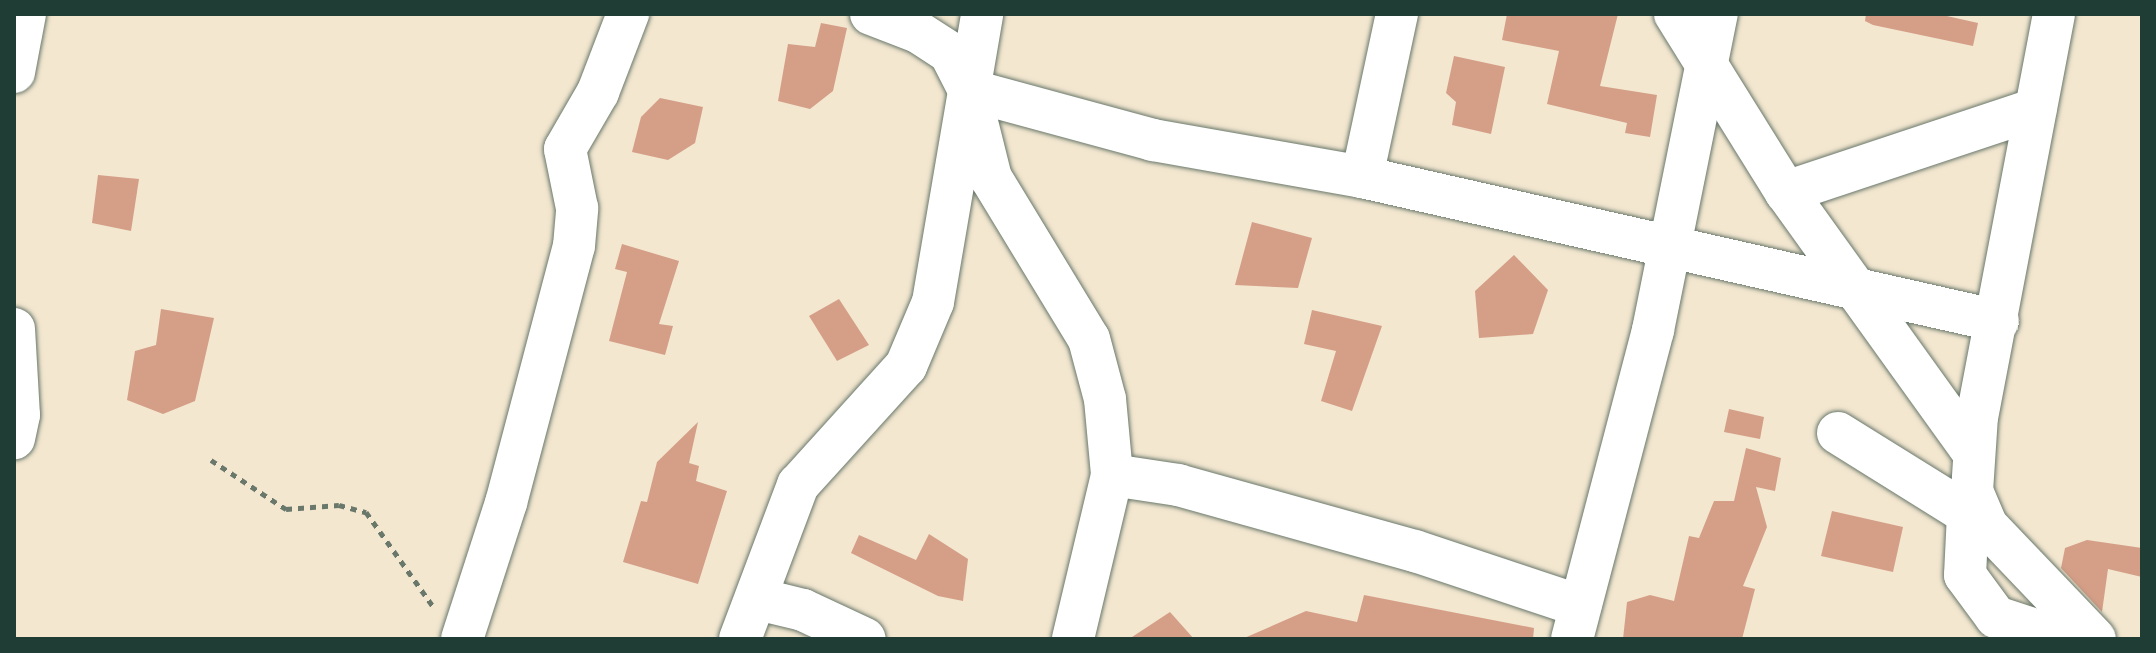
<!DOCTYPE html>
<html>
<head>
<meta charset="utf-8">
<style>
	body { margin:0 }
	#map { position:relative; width:2156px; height:653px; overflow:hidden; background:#f3e7d0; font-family:"Playpen Sans",sans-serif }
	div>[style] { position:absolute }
	.building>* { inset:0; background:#d59e87 }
	.path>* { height:5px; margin-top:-2.5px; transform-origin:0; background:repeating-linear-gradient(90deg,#69786b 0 6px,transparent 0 12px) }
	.roads { filter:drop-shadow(0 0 2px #69786b) drop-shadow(0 0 2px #69786b) }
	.minor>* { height:42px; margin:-21px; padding:0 21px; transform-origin:21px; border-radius:21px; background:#fff }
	span { translate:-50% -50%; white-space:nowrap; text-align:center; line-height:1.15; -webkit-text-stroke:7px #fff; paint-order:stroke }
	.frame { position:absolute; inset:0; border:16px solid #1f3d34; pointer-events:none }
</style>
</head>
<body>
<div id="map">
	<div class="building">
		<div style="clip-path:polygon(1507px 14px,1618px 14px,1600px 86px,1657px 95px,1650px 137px,1625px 133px,1627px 123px,1547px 104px,1559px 51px,1502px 40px)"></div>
		<div style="clip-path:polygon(1866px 14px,1938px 14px,1978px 23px,1973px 46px,1873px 25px,1865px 21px)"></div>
		<div style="clip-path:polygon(821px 23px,847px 28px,833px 91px,810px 109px,778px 101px,788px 44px,815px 47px)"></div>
		<div style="clip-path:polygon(1454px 56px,1505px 67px,1491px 134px,1452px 125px,1456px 102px,1446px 93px)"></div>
		<div style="clip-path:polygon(660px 98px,703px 107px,695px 143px,668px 160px,632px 152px,641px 117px)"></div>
		<div style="clip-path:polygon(98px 175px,139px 179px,131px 231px,92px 223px)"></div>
		<div style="clip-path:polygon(1252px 222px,1312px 238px,1298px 288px,1235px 285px)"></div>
		<div style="clip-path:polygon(622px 244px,679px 261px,659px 324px,673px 326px,665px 355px,609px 341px,627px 272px,615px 269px)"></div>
		<div style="clip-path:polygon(1514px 255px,1548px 290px,1533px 334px,1479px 338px,1475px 291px)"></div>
		<div style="clip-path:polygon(839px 299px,869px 345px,837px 361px,809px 316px)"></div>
		<div style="clip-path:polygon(161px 309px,214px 318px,195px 401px,163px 414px,127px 400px,135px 351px,156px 345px)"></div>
		<div style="clip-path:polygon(1312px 310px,1382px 326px,1352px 411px,1321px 401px,1336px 351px,1304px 344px)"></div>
		<div style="clip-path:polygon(1729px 409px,1764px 417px,1760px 439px,1724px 432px)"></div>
		<div style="clip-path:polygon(698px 422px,689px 463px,699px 466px,696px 481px,727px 491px,698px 584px,623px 562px,641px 501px,647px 502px,657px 462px)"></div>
		<div style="clip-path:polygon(1746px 448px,1781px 458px,1775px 491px,1756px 487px,1767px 527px,1743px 586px,1755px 589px,1742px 639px,1623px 639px,1627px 602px,1650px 595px,1674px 601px,1689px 536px,1699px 538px,1714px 501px,1734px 501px)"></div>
		<div style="clip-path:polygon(1832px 511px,1903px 527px,1893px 572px,1821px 556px)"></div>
		<div style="clip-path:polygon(929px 534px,968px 559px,963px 601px,938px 596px,851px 553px,859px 535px,916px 560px)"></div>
		<div style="clip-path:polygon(2087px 540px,2142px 548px,2142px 577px,2108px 569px,2102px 612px,2061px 568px,2065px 548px)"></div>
		<div style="clip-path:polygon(1364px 595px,1534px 628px,1533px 639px,1242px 639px,1306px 611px,1357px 622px)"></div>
		<div style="clip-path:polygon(1170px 612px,1194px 639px,1129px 639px)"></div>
	</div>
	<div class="path">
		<div style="left:211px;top:460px;width:90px;rotate:33.2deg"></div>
		<div style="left:286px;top:509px;width:53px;rotate:-4.3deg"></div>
		<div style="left:339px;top:505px;width:28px;rotate:15deg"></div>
		<div style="left:366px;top:512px;width:119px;rotate:54.6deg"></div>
	</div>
	<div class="roads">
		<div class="minor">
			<div style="left:871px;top:14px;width:50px;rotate:21deg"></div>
			<div style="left:918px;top:32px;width:38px;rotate:33deg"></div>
			<div style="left:950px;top:53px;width:42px;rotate:62.8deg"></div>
			<div style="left:969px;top:90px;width:91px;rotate:76deg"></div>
			<div style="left:991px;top:178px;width:188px;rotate:58.7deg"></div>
			<div style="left:1089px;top:339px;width:62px;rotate:75.1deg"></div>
			<div style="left:1105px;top:399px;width:76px;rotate:84.7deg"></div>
			<div style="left:1112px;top:475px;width:169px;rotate:103.4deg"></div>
			<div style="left:1675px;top:14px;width:210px;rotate:58.1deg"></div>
			<div style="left:1786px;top:192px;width:319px;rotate:54.3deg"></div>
			<div style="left:2054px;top:14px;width:409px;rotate:100.8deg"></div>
			<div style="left:1977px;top:416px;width:75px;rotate:93.8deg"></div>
			<div style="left:1972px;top:491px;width:38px;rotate:67deg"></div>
			<div style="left:1987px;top:526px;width:156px;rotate:46.3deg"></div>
			<div style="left:14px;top:72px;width:59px;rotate:-79.3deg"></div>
			<div style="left:969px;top:90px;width:191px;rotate:15.2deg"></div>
			<div style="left:1153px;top:140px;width:212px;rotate:10deg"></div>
			<div style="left:1362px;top:177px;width:652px;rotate:12.76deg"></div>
			<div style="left:1362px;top:177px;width:167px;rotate:-77.9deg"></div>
			<div style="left:1786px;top:192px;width:263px;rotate:-18.4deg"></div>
			<div style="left:14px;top:329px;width:86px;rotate:86.7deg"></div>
			<div style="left:19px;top:415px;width:24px;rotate:102deg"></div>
			<div style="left:1838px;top:433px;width:153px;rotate:31.9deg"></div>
			<div style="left:1968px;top:514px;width:61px;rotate:92.8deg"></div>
			<div style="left:1965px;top:575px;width:52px;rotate:53.6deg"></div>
			<div style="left:1996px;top:617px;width:71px;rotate:18.2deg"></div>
			<div style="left:1112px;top:475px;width:67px;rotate:8.6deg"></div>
			<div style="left:1178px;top:485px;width:246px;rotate:15.6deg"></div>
			<div style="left:1415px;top:551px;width:174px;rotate:18.4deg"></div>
			<div style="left:758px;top:599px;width:46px;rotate:13.7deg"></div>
			<div style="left:803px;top:610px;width:68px;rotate:25.1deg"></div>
			<div style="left:462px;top:639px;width:143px;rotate:-72.1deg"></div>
			<div style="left:506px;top:503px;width:266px;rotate:-75.2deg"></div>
			<div style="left:574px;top:246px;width:38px;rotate:-85deg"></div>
			<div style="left:577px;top:208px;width:60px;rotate:-101.5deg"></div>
			<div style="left:565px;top:149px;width:66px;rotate:-59.9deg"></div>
			<div style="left:598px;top:92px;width:84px;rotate:-69deg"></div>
			<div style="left:740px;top:639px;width:165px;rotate:-69.4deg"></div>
			<div style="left:798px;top:485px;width:161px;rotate:-47.8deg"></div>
			<div style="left:906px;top:366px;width:69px;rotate:-67.1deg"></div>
			<div style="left:933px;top:302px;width:292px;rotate:-80.3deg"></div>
			<div style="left:1572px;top:639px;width:319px;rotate:-75.3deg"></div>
			<div style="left:1653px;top:330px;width:322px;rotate:-78.6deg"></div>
		</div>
	</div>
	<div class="frame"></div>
</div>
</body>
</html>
